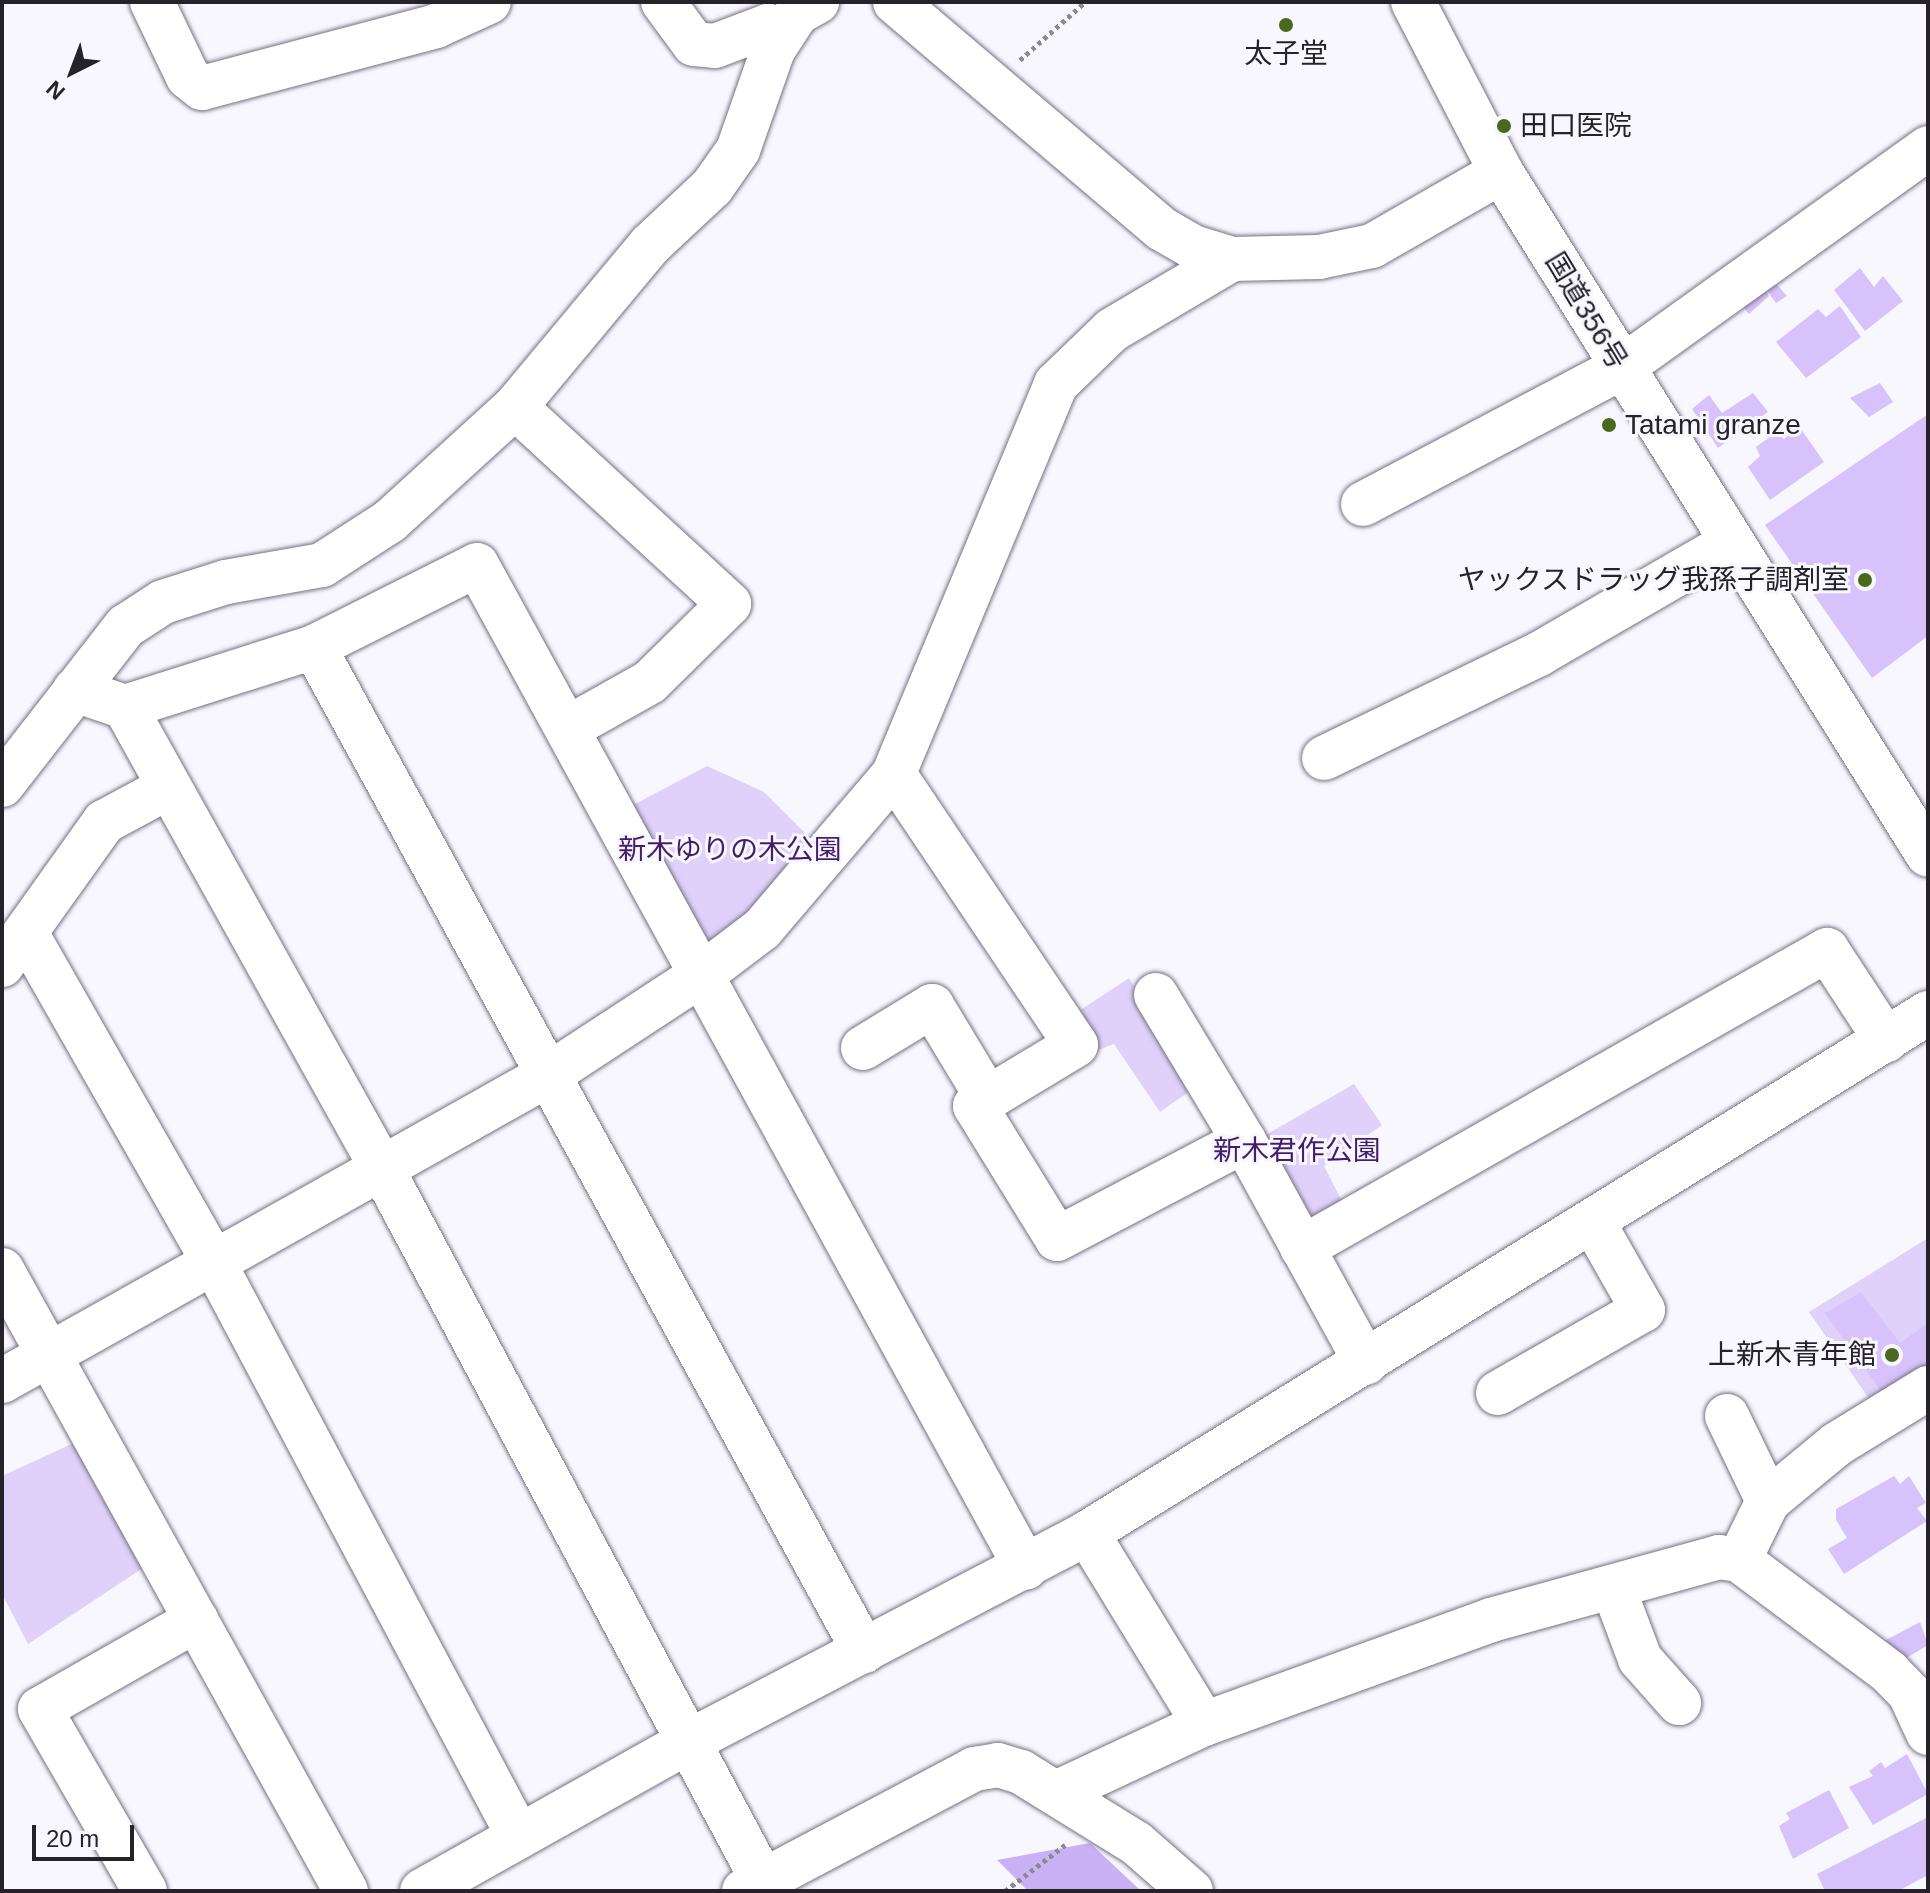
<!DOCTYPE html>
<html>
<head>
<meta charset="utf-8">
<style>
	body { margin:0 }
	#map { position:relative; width:1930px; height:1893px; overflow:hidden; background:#f9f7fe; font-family:Arial,"Noto Sans JP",sans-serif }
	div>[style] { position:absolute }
	.green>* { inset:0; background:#dfd1fa }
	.forest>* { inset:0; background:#cab0f5 }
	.building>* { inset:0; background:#d7c2fb }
	.path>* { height:5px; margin-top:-2.5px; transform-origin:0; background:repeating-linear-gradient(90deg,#8c8a90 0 4px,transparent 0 8px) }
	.roads { filter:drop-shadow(0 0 2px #767180) drop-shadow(0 0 2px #767180) }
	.minor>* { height:44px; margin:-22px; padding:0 22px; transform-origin:22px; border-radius:22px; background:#fff }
	.highway>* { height:44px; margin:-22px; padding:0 22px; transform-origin:22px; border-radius:22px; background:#fff }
	.dots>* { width:22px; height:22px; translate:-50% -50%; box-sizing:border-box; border:4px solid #f9f7fe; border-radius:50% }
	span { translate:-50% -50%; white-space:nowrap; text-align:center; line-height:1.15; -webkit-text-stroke:6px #f9f7fe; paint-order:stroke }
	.poi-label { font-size:28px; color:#252329 }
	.left { translate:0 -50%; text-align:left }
	.right { translate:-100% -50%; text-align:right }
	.street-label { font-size:28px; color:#252329 }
	.park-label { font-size:28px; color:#431d6c }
	.frame { position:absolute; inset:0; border:4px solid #252329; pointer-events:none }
	.north { position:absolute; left:32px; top:32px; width:80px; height:80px; -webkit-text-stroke:6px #f9f7fe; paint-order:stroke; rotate:222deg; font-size:22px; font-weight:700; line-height:32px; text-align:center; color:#252329 }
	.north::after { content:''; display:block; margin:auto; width:28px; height:36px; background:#252329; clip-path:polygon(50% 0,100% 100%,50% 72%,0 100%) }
	.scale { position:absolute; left:32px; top:1825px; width:102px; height:36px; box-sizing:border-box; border:4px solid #252329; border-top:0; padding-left:10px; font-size:24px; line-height:28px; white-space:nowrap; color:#252329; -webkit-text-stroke:6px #f9f7fe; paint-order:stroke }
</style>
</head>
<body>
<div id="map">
	<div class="green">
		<div style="clip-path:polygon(707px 766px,764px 792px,819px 847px,713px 955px,633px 805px)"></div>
		<div style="clip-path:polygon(1129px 978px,1197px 1086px,1160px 1112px,1114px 1044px,1093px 1052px,1073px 1015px)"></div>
		<div style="clip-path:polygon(1354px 1084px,1382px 1125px,1324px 1166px,1347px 1211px,1308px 1235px,1257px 1140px)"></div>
		<div style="clip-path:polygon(1928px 1238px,1928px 1388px,1881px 1416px,1809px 1312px)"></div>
		<div style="clip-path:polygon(87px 1437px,155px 1560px,28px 1644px,2px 1594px,2px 1476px)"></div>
	</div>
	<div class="forest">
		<div style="clip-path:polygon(1090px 1843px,1141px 1891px,1028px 1891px,997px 1860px)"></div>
	</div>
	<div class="building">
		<div style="clip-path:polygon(1860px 268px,1874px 287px,1883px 276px,1903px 301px,1865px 331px,1834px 290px)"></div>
		<div style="clip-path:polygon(1772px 279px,1787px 296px,1776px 303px,1763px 285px,1769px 296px,1749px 314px,1738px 301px)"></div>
		<div style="clip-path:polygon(1840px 306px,1861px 337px,1806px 378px,1776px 342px,1818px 309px,1826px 317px)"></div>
		<div style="clip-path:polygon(1880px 383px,1893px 402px,1869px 417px,1850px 398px)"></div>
		<div style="clip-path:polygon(1753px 393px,1768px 412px,1718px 448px,1692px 409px,1709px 395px,1722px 413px)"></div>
		<div style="clip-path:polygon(1928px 414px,1928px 636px,1872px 678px,1765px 525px)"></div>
		<div style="clip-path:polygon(1799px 426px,1824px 462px,1770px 500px,1748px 467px,1760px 456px,1756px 447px,1777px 432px,1784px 439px)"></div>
		<div style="clip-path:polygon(1861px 1292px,1900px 1343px,1928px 1323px,1928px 1368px,1886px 1398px,1825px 1313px)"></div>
		<div style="clip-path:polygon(1894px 1476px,1900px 1484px,1909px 1476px,1926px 1503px,1917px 1508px,1927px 1521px,1844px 1574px,1828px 1549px,1847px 1538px,1836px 1520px,1836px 1509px)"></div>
		<div style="clip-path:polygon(1920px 1622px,1928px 1645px,1898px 1663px,1886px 1640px)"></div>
		<div style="clip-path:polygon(1907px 1754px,1928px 1794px,1873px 1825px,1849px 1787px,1873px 1776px,1869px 1771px,1881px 1762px,1885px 1768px)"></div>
		<div style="clip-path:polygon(1829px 1790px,1849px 1828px,1793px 1859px,1779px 1826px,1790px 1819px,1786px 1813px)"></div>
		<div style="clip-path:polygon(1928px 1817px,1928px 1875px,1898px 1891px,1825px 1891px,1817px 1874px)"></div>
	</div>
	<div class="path">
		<div style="left:1020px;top:60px;width:87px;rotate:-41.7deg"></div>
		<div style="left:1005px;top:1891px;width:76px;rotate:-37.5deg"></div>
	</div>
	<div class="roads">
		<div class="minor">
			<div style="left:152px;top:2px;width:83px;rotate:64.4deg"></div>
			<div style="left:188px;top:77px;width:18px;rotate:38deg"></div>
			<div style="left:202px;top:88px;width:242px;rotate:-14.8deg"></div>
			<div style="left:436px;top:26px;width:58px;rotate:-24.4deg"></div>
			<div style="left:663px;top:2px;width:52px;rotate:53.6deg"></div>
			<div style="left:694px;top:44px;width:21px;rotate:5deg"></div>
			<div style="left:715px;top:46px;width:57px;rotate:-20.7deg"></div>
			<div style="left:768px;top:26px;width:18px;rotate:13deg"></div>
			<div style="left:895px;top:2px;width:350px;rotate:40.4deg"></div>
			<div style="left:1162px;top:229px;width:36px;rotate:30deg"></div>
			<div style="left:1193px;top:247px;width:41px;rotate:17.1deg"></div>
			<div style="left:1232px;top:259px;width:87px;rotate:-1.3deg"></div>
			<div style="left:1319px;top:257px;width:54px;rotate:-11.7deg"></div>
			<div style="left:1372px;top:246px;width:149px;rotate:-29.8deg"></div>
			<div style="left:1232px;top:259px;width:139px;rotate:149.4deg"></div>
			<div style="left:1112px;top:330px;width:78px;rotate:136deg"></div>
			<div style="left:1056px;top:384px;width:422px;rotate:112.6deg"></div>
			<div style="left:894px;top:774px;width:326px;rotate:56.1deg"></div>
			<div style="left:1076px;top:1045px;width:118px;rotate:148.9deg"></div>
			<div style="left:975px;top:1106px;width:156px;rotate:58.3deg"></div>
			<div style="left:1057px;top:1239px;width:211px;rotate:-27.7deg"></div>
			<div style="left:515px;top:407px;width:291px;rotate:42.6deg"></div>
			<div style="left:729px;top:604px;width:111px;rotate:135.4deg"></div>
			<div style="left:650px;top:682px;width:94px;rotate:150.7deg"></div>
			<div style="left:1363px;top:504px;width:292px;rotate:-27.8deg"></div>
			<div style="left:1621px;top:368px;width:378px;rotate:-35.6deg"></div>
			<div style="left:314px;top:647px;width:1145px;rotate:61.29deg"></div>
			<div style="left:75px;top:690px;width:53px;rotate:18.8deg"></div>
			<div style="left:125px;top:707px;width:524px;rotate:60.89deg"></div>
			<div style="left:380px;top:1165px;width:812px;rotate:61.86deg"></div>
			<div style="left:125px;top:707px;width:198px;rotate:-17.6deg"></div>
			<div style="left:314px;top:647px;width:182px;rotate:-26.7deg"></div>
			<div style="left:477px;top:565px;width:1143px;rotate:61.31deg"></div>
			<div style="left:1324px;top:758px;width:239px;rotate:-25.8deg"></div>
			<div style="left:1539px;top:654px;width:223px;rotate:-30.1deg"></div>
			<div style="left:2px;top:785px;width:202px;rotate:-52.1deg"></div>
			<div style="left:126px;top:626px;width:44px;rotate:-33deg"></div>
			<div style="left:163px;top:602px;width:66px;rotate:-17.6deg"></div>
			<div style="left:226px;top:582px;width:97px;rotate:-10deg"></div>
			<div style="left:322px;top:565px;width:81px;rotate:-32.9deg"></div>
			<div style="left:390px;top:521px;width:169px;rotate:-42.4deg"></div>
			<div style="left:515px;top:407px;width:211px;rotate:-50.2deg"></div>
			<div style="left:650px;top:245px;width:85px;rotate:-43.1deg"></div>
			<div style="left:712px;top:187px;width:45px;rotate:-54.9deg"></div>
			<div style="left:738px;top:150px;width:106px;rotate:-70.7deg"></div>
			<div style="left:773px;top:50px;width:44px;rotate:-57deg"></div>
			<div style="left:797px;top:13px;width:23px;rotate:-29deg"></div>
			<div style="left:26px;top:933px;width:375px;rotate:60.3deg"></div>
			<div style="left:212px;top:1259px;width:654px;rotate:62.03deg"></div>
			<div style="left:2px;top:965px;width:176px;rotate:-54.5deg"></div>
			<div style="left:104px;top:822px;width:72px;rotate:-28.4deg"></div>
			<div style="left:1156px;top:995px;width:170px;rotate:58.9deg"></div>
			<div style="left:1244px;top:1141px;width:253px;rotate:61.2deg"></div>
			<div style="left:863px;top:1048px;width:81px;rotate:-31.3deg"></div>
			<div style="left:932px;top:1006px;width:109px;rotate:58.9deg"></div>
			<div style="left:1302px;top:1248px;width:604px;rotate:-29.58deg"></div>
			<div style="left:1827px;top:950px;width:108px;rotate:56.8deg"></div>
			<div style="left:2px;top:1270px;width:710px;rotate:61.02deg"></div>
			<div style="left:2px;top:1381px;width:626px;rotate:-29.27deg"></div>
			<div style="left:548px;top:1075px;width:186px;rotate:-33.2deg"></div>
			<div style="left:704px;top:973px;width:73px;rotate:-37.2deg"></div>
			<div style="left:762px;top:929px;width:204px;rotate:-49.6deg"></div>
			<div style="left:1498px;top:1393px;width:167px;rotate:-29.8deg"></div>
			<div style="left:1643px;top:1310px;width:101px;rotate:-119.6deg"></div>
			<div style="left:1727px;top:1416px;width:94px;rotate:64.2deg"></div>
			<div style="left:1087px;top:1533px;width:224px;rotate:58.5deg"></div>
			<div style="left:1739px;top:1560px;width:66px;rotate:-63.8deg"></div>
			<div style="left:1768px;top:1501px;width:89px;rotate:-39.6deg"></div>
			<div style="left:1837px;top:1444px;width:107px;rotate:-31.6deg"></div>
			<div style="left:1613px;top:1587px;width:77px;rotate:69.4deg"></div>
			<div style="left:1640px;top:1659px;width:59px;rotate:48.4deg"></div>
			<div style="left:1056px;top:1793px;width:163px;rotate:-25deg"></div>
			<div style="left:1204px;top:1724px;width:305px;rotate:-19.9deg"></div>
			<div style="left:1491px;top:1620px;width:237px;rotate:-15.4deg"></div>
			<div style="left:1719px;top:1557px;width:20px;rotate:9deg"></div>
			<div style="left:1739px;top:1560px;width:187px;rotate:36.7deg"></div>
			<div style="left:1889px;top:1672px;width:30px;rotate:46deg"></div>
			<div style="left:1910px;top:1694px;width:43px;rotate:65.2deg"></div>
			<div style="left:145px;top:1891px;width:210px;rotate:-120deg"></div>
			<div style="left:40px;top:1709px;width:180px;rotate:-29.7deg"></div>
			<div style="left:422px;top:1891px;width:305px;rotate:-29.3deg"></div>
			<div style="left:688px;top:1742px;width:450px;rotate:-27.6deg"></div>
			<div style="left:1087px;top:1533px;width:989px;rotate:-31.73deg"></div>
			<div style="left:744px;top:1891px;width:260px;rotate:-27.9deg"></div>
			<div style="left:974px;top:1769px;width:24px;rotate:-9deg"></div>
			<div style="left:998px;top:1765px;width:24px;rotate:17deg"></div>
			<div style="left:1021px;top:1772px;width:135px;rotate:31.7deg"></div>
			<div style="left:1136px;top:1843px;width:73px;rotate:41.1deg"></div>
		</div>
		<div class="highway">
			<div style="left:1413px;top:2px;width:191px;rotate:62.6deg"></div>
			<div style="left:1501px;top:172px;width:805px;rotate:57.99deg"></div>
		</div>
	</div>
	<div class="dots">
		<div style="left:1286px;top:25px;background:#4b691e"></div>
		<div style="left:1504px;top:126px;background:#4b691e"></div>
		<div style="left:1609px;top:425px;background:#4b691e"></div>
		<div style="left:1865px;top:580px;background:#4b691e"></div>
		<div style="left:1892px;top:1355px;background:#4b691e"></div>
	</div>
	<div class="poi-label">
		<span style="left:1286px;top:54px">太子堂</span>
		<span class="left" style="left:1520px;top:126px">田口医院</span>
		<span class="left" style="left:1625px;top:425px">Tatami granze</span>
		<span class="right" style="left:1849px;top:580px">ヤックスドラッグ我孫子調剤室</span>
		<span class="right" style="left:1876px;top:1355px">上新木青年館</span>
	</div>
	<div class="street-label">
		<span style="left:1586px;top:311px;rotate:59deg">国道356号</span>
	</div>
	<div class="park-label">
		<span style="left:730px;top:850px">新木ゆりの木公園</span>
		<span style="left:1297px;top:1151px">新木君作公園</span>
	</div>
	<div class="frame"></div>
	<div class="north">N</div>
	<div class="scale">20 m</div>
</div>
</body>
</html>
